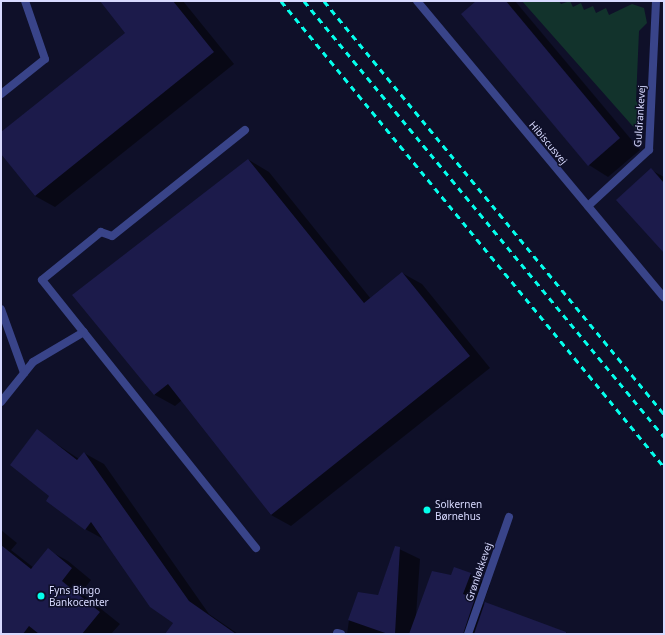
<!DOCTYPE html>
<html>
<head>
<meta charset="utf-8">
<style>
	body { margin:0 }
	#map { position:relative; width:665px; height:635px; overflow:hidden; background:#0f1029; font-family:"Noto Sans",sans-serif }
	div>[style] { position:absolute }
	.green>* { inset:0; background:#12332c }
	.shadow>* { inset:0; background:#0007 }
	.building>* { inset:0; background:#1c1b4b }
	.lane>* { height:8px; margin:-4px; padding:0 4px; transform-origin:4px; border-radius:4px; background:#394489 }
	.street>* { height:8px; margin:-4px; padding:0 4px; transform-origin:4px; border-radius:4px; background:#394489 }
	.rail>* { height:3px; margin-top:-1.5px; transform-origin:0; background:repeating-linear-gradient(90deg,#04ffec 0 6px,transparent 0 11px) }
	.dots>* { width:11px; height:11px; translate:-50% -50%; box-sizing:border-box; border:2px solid #0f1029; border-radius:50% }
	span { translate:-50% -50%; white-space:nowrap; text-align:center; line-height:1.15; -webkit-text-stroke:3px #0f1029; paint-order:stroke }
	.street-label { font-size:10px; color:#d8daff }
	.poi-label { font-size:10px; color:#d8daff }
	.left { translate:0 -50%; text-align:left }
	.frame { position:absolute; inset:0; border:2px solid #d8daff; pointer-events:none }
</style>
</head>
<body>
<div id="map">
	<div class="green">
		<div style="clip-path:polygon(522px 1px,559px 1px,561px 4px,570px 1px,573px 7px,581px 3px,584px 10px,593px 6px,596px 13px,606px 8px,609px 15px,632px 4px,644px 8px,647px 23px,639px 31px,636px 101px,643px 112px,637px 131px)"></div>
	</div>
	<div class="shadow">
		<div style="clip-path:polygon(101px 1px,183px 1px,234px 64px,55px 207px,35px 196px,1px 153px,1px 134px,127px 33px)"></div>
		<div style="clip-path:polygon(477px 1px,515px 1px,640px 150px,608px 177px,589px 165px)"></div>
		<div style="clip-path:polygon(249px 160px,269px 172px,371px 299px,402px 273px,422px 284px,490px 368px,291px 526px,271px 515px,182px 400px,175px 406px,155px 395px,74px 295px)"></div>
		<div style="clip-path:polygon(651px 170px,664px 177px,664px 252px)"></div>
		<div style="clip-path:polygon(37px 431px,79px 459px,84px 453px,104px 464px,209px 614px,238px 634px,166px 634px,174px 622px,105px 540px,85px 529px,51px 496px)"></div>
		<div style="clip-path:polygon(1px 530px,17px 543px,11px 550px,34px 568px,48px 550px,68px 561px,91px 580px,81px 593px,120px 624px,111px 634px,1px 634px)"></div>
		<div style="clip-path:polygon(395px 547px,420px 559px,416px 616px,452px 576px,470px 574px,490px 585px,483px 604px,570px 634px,347px 634px,349px 620px,378px 596px)"></div>
	</div>
	<div class="building">
		<div style="clip-path:polygon(100px 1px,173px 1px,214px 52px,35px 196px,1px 154px,1px 132px,125px 33px)"></div>
		<div style="clip-path:polygon(476px 1px,506px 1px,620px 138px,588px 166px,461px 14px)"></div>
		<div style="clip-path:polygon(248px 159px,364px 303px,402px 272px,470px 356px,271px 515px,168px 384px,154px 395px,72px 295px)"></div>
		<div style="clip-path:polygon(651px 168px,664px 183px,664px 253px,616px 200px)"></div>
		<div style="clip-path:polygon(37px 429px,77px 460px,84px 452px,189px 601px,236px 634px,165px 634px,173px 623px,150px 607px,91px 522px,85px 530px,46px 501px,49px 496px,10px 465px)"></div>
		<div style="clip-path:polygon(1px 545px,31px 569px,48px 548px,72px 568px,62px 581px,100px 612px,82px 634px,39px 634px,29px 626px,23px 634px,1px 634px)"></div>
		<div style="clip-path:polygon(395px 546px,400px 547px,395px 634px,388px 634px,348px 620px,358px 592px,378px 595px)"></div>
		<div style="clip-path:polygon(454px 567px,471px 573px,463px 594px,475px 598px,463px 634px,409px 634px,432px 571px,451px 575px)"></div>
		<div style="clip-path:polygon(485px 602px,566px 632px,566px 634px,474px 634px)"></div>
	</div>
	<div class="lane">
		<div style="left:1px;top:94px;width:56px;rotate:-38.5deg"></div>
		<div style="left:45px;top:59px;width:61px;rotate:-109deg"></div>
		<div style="left:245px;top:130px;width:170px;rotate:141.4deg"></div>
		<div style="left:112px;top:236px;width:12px;rotate:-160deg"></div>
		<div style="left:101px;top:232px;width:76px;rotate:140.9deg"></div>
		<div style="left:42px;top:280px;width:343px;rotate:51.4deg"></div>
		<div style="left:1px;top:309px;width:68px;rotate:70.2deg"></div>
		<div style="left:33px;top:362px;width:59px;rotate:-30.5deg"></div>
	</div>
	<div class="street">
		<div style="left:417px;top:1px;width:386px;rotate:50.2deg"></div>
		<div style="left:588px;top:206px;width:83px;rotate:-42.6deg"></div>
		<div style="left:649px;top:150px;width:149px;rotate:-87.3deg"></div>
		<div style="left:1px;top:402px;width:51px;rotate:-51.3deg"></div>
		<div style="left:337px;top:633px;width:4px;rotate:14deg"></div>
		<div style="left:468px;top:634px;width:124px;rotate:-70.7deg"></div>
	</div>
	<div class="rail">
		<div style="left:281px;top:1px;width:603px;rotate:50.58deg"></div>
		<div style="left:304px;top:1px;width:565px;rotate:50.45deg"></div>
		<div style="left:324px;top:1px;width:535px;rotate:50.54deg"></div>
	</div>
	<div class="dots">
		<div style="left:427px;top:510px;background:#04ffec"></div>
		<div style="left:41px;top:596px;background:#04ffec"></div>
	</div>
	<div class="street-label">
		<span style="left:640px;top:116px;rotate:-86deg">Guldrankevej</span>
		<span style="left:548px;top:143px;rotate:50deg">Hibiscusvej</span>
		<span style="left:479px;top:572px;rotate:-71deg">Grønløkkevej</span>
	</div>
	<div class="poi-label">
		<span class="left" style="left:435px;top:510px">Solkernen<br>Børnehus</span>
		<span class="left" style="left:49px;top:596px">Fyns Bingo<br>Bankocenter</span>
	</div>
	<div class="frame"></div>
</div>
</body>
</html>
